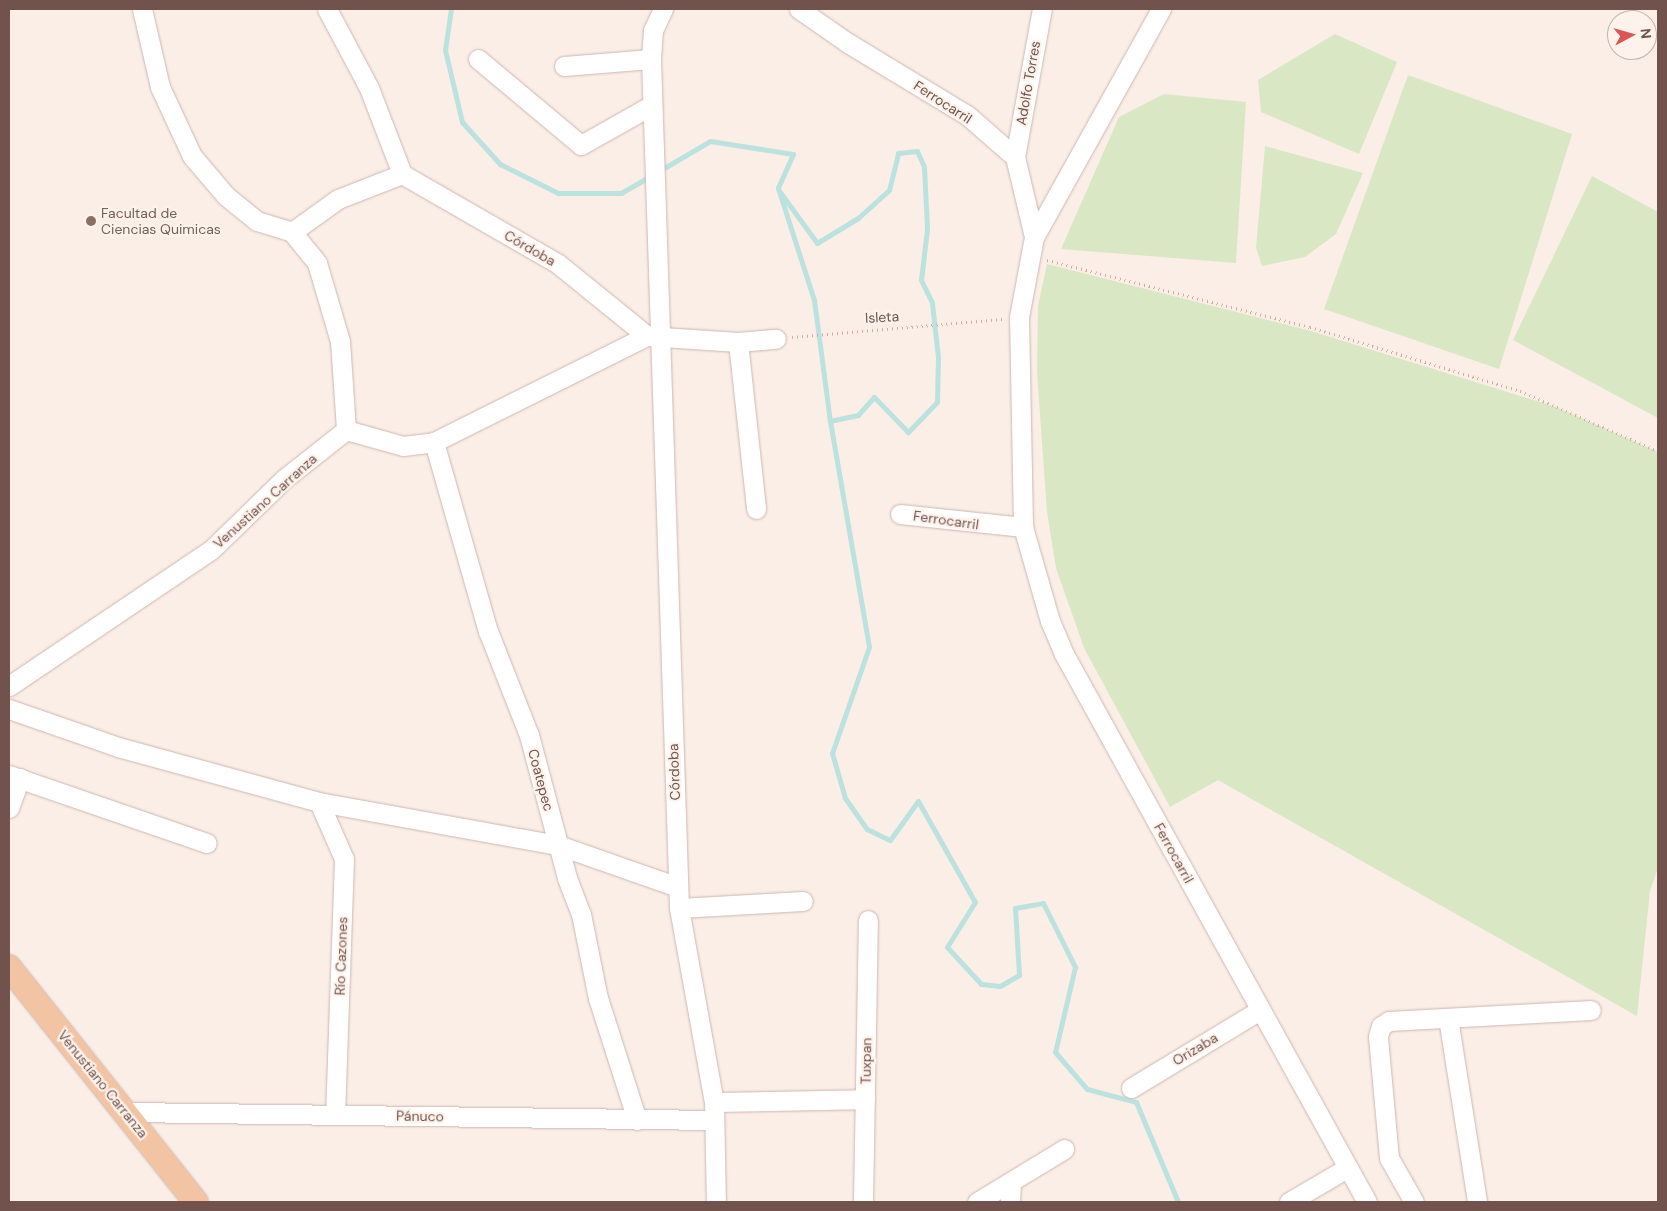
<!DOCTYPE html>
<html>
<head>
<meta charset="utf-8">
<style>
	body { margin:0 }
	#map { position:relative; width:1667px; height:1211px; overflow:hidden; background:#faeee6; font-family:"DM Sans",sans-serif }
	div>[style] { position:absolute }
	.green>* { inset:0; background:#dae7c5 }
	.stream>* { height:5px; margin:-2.5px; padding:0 2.5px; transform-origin:2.5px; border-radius:2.5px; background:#bce2df }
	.path>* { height:3px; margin-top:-1.5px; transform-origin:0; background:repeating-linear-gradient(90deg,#d2aba3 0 1px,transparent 0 5px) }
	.roads { filter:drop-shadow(0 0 1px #cdb6b0) drop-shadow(0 0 1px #cdb6b0) }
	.minor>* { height:19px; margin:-9.5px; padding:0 9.5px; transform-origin:9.5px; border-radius:9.5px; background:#fff }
	.major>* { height:24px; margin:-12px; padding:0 12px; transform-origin:12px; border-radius:12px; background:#f3c4a4 }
	.dots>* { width:14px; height:14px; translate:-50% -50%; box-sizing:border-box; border:2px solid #fdf3ec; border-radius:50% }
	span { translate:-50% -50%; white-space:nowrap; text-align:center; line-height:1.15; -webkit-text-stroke:4.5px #fdf3ec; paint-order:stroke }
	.street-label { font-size:14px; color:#71524d }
	.education-label { font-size:14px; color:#785e54 }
	.left { translate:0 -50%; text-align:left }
	.frame { position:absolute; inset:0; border:10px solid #71524d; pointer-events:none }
	.north { position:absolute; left:1607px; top:10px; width:50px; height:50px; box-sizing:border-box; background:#fdf3ec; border:1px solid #c5b3ac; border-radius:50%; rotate:84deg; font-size:14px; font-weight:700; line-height:20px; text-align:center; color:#71524d }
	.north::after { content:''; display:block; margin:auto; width:18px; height:22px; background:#da5655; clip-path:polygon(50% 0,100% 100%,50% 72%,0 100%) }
</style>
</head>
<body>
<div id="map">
	<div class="green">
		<div style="clip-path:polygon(1335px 34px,1397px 62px,1359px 154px,1261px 112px,1258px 80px)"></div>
		<div style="clip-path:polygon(1408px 75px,1572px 134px,1499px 369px,1324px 309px)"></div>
		<div style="clip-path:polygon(1164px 94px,1246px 102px,1236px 263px,1061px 249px,1119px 117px)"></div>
		<div style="clip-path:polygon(1265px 146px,1363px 173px,1336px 234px,1305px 257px,1262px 266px,1256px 248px)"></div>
		<div style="clip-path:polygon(1592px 176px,1658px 212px,1658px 418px,1513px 340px)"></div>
		<div style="clip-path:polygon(1047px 264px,1311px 331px,1556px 407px,1658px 452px,1658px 868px,1650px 891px,1637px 1016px,1218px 780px,1170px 807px,1084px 648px,1056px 568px,1047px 512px,1037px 372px,1038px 306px)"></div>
	</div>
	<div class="stream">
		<div style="left:451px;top:9px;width:41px;rotate:98.3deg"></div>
		<div style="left:445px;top:50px;width:74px;rotate:76.7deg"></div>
		<div style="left:462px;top:122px;width:57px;rotate:47.9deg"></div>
		<div style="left:500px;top:164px;width:65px;rotate:26.6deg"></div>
		<div style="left:558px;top:193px;width:63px"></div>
		<div style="left:621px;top:193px;width:34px;rotate:-30deg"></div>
		<div style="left:659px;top:171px;width:59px;rotate:-30.5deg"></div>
		<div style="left:710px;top:141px;width:84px;rotate:8.9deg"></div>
		<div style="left:793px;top:154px;width:37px;rotate:114deg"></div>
		<div style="left:778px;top:188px;width:118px;rotate:72.2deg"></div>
		<div style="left:814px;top:300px;width:122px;rotate:82.5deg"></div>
		<div style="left:830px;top:421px;width:229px;rotate:80.2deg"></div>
		<div style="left:869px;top:647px;width:112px;rotate:109.2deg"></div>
		<div style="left:832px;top:753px;width:47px;rotate:73.9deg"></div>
		<div style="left:845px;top:798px;width:38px;rotate:55deg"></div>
		<div style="left:867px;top:829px;width:25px;rotate:26deg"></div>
		<div style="left:890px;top:840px;width:48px;rotate:-54.3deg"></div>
		<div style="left:918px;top:801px;width:116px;rotate:60.6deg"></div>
		<div style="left:975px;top:902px;width:53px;rotate:121.9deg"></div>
		<div style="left:947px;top:947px;width:50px;rotate:47.4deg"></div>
		<div style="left:981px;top:984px;width:19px;rotate:6deg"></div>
		<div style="left:1000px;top:986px;width:22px;rotate:-30deg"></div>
		<div style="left:1019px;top:975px;width:67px;rotate:-93.4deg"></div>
		<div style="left:1015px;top:908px;width:28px;rotate:-10deg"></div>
		<div style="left:1043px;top:903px;width:72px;rotate:63.4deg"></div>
		<div style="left:1075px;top:967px;width:87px;rotate:103.2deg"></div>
		<div style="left:1055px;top:1052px;width:49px;rotate:49.1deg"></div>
		<div style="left:1087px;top:1089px;width:51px;rotate:14.9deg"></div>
		<div style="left:1136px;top:1102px;width:108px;rotate:67.2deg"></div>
		<div style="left:780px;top:192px;width:63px;rotate:54deg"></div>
		<div style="left:817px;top:243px;width:48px;rotate:-31.4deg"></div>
		<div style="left:858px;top:218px;width:42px;rotate:-42.1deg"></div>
		<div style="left:889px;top:190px;width:38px;rotate:-76deg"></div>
		<div style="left:898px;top:153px;width:19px;rotate:-6deg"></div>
		<div style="left:917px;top:151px;width:17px;rotate:66deg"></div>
		<div style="left:924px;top:167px;width:62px;rotate:87.2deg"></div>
		<div style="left:927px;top:229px;width:51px;rotate:96.7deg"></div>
		<div style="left:921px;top:280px;width:25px;rotate:64deg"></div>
		<div style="left:932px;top:303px;width:54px;rotate:83.7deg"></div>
		<div style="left:938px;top:357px;width:45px;rotate:91.3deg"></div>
		<div style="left:937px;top:402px;width:42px;rotate:134deg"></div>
		<div style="left:908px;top:432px;width:49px;rotate:-134.2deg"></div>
		<div style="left:874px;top:397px;width:24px;rotate:132deg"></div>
		<div style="left:858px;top:415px;width:29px;rotate:168deg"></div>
	</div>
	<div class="path">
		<div style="left:1047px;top:260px;width:271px;rotate:14.3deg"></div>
		<div style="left:1310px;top:327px;width:220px;rotate:16.9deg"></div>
		<div style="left:1520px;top:391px;width:150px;rotate:23.5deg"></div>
		<div style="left:792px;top:337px;width:211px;rotate:-4.9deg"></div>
	</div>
	<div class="roads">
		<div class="minor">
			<div style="left:142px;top:9px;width:80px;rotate:77deg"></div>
			<div style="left:160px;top:87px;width:76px;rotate:65.1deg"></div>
			<div style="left:192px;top:156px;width:52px;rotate:49.6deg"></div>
			<div style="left:226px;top:196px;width:40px;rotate:39deg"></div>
			<div style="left:257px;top:221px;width:37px;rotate:17deg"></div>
			<div style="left:292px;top:232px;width:40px;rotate:51deg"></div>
			<div style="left:317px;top:263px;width:81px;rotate:73.6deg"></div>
			<div style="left:340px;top:341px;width:89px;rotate:86.1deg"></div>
			<div style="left:327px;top:9px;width:89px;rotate:62deg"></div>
			<div style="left:369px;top:88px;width:92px;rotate:69deg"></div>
			<div style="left:402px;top:174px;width:179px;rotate:29.9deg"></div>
			<div style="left:557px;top:263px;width:116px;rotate:39deg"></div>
			<div style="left:647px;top:336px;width:91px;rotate:3.8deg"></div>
			<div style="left:738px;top:342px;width:38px;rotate:-5deg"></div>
			<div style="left:663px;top:9px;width:23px;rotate:115deg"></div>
			<div style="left:653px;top:30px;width:29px;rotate:94deg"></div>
			<div style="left:651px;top:59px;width:849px;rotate:88.11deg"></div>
			<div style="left:679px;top:908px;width:197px;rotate:79.8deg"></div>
			<div style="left:714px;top:1102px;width:100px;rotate:88.9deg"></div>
			<div style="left:799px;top:9px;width:60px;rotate:34.8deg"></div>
			<div style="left:848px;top:43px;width:139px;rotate:31.2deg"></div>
			<div style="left:967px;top:115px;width:64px;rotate:41.2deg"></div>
			<div style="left:1015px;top:157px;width:82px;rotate:76.6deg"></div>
			<div style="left:1161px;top:9px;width:261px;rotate:119.1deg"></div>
			<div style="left:1034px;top:237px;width:81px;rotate:100.6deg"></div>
			<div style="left:1019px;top:317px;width:210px;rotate:88.9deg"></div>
			<div style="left:1023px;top:527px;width:98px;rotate:74deg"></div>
			<div style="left:1050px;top:621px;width:36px;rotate:67deg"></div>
			<div style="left:1064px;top:654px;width:626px;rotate:61.06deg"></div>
			<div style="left:478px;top:59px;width:134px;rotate:39.9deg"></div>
			<div style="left:581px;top:145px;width:81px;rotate:-29.4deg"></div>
			<div style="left:564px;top:66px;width:87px;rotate:-4.6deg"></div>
			<div style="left:1015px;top:157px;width:150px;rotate:-79.7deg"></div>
			<div style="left:292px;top:232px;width:57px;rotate:-35.7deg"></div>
			<div style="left:338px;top:199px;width:69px;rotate:-21.3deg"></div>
			<div style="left:738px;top:342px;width:168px;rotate:83.8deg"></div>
			<div style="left:434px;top:442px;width:197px;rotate:74.1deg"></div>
			<div style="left:488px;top:631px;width:112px;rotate:68.5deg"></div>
			<div style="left:529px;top:735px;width:148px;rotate:75.1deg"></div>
			<div style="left:567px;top:878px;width:39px;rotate:69deg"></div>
			<div style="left:581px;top:914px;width:86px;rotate:78.6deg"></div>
			<div style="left:598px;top:998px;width:128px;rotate:72.3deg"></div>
			<div style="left:900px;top:514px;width:124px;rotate:6deg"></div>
			<div style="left:9px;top:686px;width:244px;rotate:-34deg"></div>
			<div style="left:211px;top:550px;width:102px;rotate:-44.2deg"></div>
			<div style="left:284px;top:479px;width:79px;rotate:-38.3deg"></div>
			<div style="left:346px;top:430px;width:59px;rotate:15.7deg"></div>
			<div style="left:403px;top:446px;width:31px;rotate:-7deg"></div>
			<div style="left:434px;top:442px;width:238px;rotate:-26.5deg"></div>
			<div style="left:9px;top:709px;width:115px;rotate:19.2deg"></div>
			<div style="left:118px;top:747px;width:208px;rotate:15.3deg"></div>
			<div style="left:319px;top:802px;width:243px;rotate:10.2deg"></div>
			<div style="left:558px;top:845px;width:127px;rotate:19.3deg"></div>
			<div style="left:9px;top:775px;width:209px;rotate:19deg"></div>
			<div style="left:319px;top:802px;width:62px;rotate:66.3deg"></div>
			<div style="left:344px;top:859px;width:256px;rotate:92deg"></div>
			<div style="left:9px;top:808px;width:32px;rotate:-70deg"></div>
			<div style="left:679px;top:908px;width:124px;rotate:-3.2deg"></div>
			<div style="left:1448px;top:1018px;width:186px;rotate:81deg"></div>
			<div style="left:1131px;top:1088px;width:151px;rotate:-31.2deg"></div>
			<div style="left:714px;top:1102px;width:151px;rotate:-1.1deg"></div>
			<div style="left:127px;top:1112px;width:587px;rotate:0.78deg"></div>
			<div style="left:863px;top:1202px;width:282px;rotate:-89deg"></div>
			<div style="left:977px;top:1202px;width:102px;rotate:-31.3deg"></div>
			<div style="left:1010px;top:1202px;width:20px;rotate:-87deg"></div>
			<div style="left:1289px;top:1202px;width:67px;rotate:-30.4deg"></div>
			<div style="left:1414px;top:1202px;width:51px;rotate:-119.6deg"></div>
			<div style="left:1389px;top:1158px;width:122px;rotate:-95.2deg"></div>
			<div style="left:1378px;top:1036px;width:10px;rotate:-73deg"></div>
			<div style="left:1381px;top:1026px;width:9px;rotate:-32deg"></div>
			<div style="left:1389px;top:1021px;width:202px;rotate:-3.1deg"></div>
		</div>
		<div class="major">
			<div style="left:9px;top:967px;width:300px;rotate:51.5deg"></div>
		</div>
	</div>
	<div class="dots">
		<div style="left:91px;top:221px;background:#8d6e63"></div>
	</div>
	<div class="street-label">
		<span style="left:1028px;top:83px;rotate:-80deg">Adolfo Torres</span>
		<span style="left:943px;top:102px;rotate:33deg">Ferrocarril</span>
		<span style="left:530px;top:248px;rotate:30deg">Córdoba</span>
		<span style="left:882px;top:317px;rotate:-3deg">Isleta</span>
		<span style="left:265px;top:501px;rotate:-42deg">Venustiano Carranza</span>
		<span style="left:946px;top:520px;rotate:8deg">Ferrocarril</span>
		<span style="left:674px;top:772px;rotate:-92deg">Córdoba</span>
		<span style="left:541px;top:780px;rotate:75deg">Coatepec</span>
		<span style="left:1174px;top:853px;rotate:61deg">Ferrocarril</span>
		<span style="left:341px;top:956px;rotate:-88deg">Río Cazones</span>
		<span style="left:1195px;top:1049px;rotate:-31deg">Orizaba</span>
		<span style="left:866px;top:1061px;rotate:-89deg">Tuxpan</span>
		<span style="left:103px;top:1084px;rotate:51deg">Venustiano Carranza</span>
		<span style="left:420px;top:1116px;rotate:1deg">Pánuco</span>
	</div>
	<div class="education-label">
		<span class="left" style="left:101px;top:221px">Facultad de<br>Ciencias Quimicas</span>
	</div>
	<div class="frame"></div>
	<div class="north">N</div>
</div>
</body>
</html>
